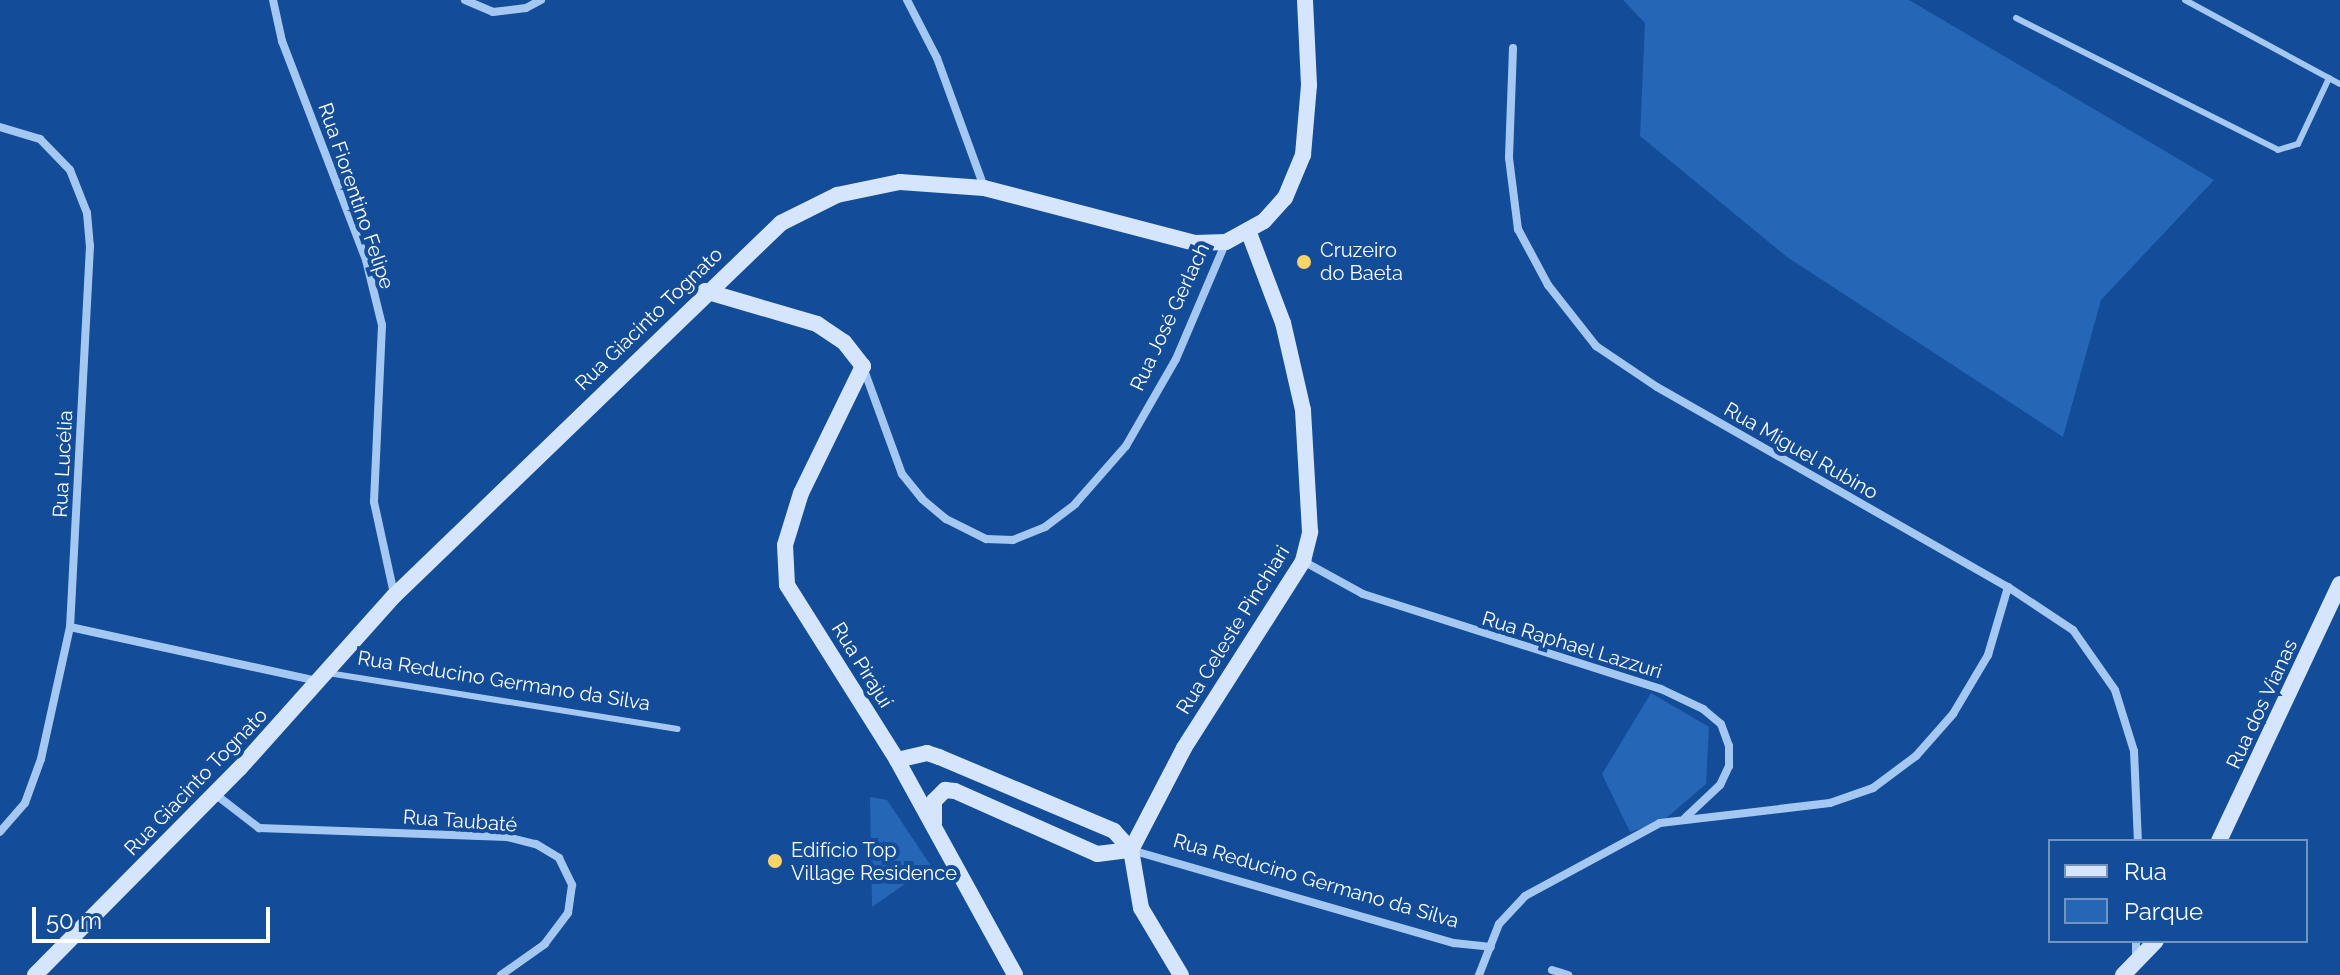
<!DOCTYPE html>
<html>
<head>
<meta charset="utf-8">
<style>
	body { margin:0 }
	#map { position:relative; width:2340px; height:975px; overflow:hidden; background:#134c98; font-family:Raleway,sans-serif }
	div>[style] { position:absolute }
	.green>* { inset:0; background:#2666b6 }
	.lane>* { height:6px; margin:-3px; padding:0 3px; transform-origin:3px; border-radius:3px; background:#a5c8f3 }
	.street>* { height:8px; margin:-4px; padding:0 4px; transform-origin:4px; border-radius:4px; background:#a5c8f3 }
	.secondary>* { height:16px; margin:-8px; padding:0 8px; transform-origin:8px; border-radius:8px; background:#d4e5fd }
	.dots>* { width:22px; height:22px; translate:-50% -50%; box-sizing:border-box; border:4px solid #134c98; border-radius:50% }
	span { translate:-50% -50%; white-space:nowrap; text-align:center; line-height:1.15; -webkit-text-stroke:8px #134c98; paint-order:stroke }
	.street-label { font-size:20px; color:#fff }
	.poi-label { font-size:20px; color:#fff }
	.left { translate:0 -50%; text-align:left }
	.legend { position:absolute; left:2048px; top:839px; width:260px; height:104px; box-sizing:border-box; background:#134c98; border:2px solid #7194c1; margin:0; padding:10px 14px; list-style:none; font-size:24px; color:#fff }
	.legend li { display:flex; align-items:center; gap:16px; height:40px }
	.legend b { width:40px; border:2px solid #7194c1 }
	.scale { position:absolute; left:32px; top:907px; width:238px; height:36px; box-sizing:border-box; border:4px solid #fff; border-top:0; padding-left:10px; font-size:24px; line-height:28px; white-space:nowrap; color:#fff; -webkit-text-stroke:6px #134c98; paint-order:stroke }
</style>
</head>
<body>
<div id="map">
	<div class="green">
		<div style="clip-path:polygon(1623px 0,1909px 0,2214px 180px,2101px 300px,2063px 437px,1787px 257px,1640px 136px,1645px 23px)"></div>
		<div style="clip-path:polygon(1651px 693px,1709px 727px,1706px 784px,1664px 820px,1630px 832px,1602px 774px)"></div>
		<div style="clip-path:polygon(870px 797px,887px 800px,931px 866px,872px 907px)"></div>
	</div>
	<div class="lane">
		<div style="left:2185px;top:0;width:176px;rotate:28.5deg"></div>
		<div style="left:2016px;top:18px;width:293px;rotate:26.7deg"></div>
		<div style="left:2278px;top:150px;width:21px;rotate:-17deg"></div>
		<div style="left:2298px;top:144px;width:73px;rotate:-64.8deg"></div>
		<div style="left:328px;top:673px;width:354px;rotate:9.1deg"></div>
	</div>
	<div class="street">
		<div style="left:273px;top:0;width:42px;rotate:77.6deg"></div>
		<div style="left:282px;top:41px;width:235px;rotate:69deg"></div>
		<div style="left:366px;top:260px;width:67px;rotate:76.2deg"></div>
		<div style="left:382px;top:325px;width:177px;rotate:92.6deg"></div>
		<div style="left:374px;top:502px;width:94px;rotate:77.7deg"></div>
		<div style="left:465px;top:0;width:30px;rotate:23deg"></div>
		<div style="left:493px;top:12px;width:33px;rotate:-7deg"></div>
		<div style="left:526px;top:8px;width:17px;rotate:-28deg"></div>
		<div style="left:907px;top:0;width:65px;rotate:62.7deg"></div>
		<div style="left:937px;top:58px;width:137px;rotate:70deg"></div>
		<div style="left:1513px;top:48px;width:110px;rotate:92.1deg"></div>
		<div style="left:1509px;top:158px;width:72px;rotate:82.8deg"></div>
		<div style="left:1518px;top:229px;width:64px;rotate:61.8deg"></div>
		<div style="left:1548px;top:285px;width:78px;rotate:51.8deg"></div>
		<div style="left:1596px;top:346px;width:73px;rotate:33.9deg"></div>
		<div style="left:1657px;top:387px;width:404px;rotate:29.7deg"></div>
		<div style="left:2008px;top:587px;width:78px;rotate:33.5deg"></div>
		<div style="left:2073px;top:630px;width:73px;rotate:55deg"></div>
		<div style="left:2115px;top:690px;width:64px;rotate:72.7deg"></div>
		<div style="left:2134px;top:751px;width:90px;rotate:87.5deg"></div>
		<div style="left:0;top:127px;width:42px;rotate:16.7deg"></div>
		<div style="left:40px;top:139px;width:43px;rotate:45.9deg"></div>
		<div style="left:70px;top:170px;width:46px;rotate:68.4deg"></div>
		<div style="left:87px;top:213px;width:33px;rotate:85deg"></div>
		<div style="left:90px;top:246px;width:382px;rotate:93deg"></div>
		<div style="left:70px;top:627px;width:135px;rotate:102.4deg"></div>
		<div style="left:41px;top:759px;width:47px;rotate:110deg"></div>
		<div style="left:25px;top:803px;width:38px;rotate:131deg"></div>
		<div style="left:863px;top:367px;width:114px;rotate:70deg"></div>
		<div style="left:902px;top:474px;width:32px;rotate:51deg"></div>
		<div style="left:922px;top:499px;width:31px;rotate:40deg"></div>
		<div style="left:946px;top:519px;width:45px;rotate:26.6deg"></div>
		<div style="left:986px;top:539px;width:27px;rotate:2deg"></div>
		<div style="left:1013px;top:540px;width:35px;rotate:-22deg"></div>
		<div style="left:1045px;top:527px;width:38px;rotate:-37deg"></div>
		<div style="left:1075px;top:504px;width:77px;rotate:-48.7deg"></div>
		<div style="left:1126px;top:446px;width:100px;rotate:-60.1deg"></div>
		<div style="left:1176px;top:359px;width:127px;rotate:-66.9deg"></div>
		<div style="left:1303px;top:561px;width:68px;rotate:28.8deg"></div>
		<div style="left:1363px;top:594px;width:313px;rotate:17.7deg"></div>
		<div style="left:1661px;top:689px;width:47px;rotate:25.5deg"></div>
		<div style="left:1703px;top:709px;width:23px;rotate:40deg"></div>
		<div style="left:1721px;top:724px;width:23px;rotate:70deg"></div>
		<div style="left:1729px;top:746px;width:20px;rotate:90deg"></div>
		<div style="left:1729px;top:766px;width:21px;rotate:115deg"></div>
		<div style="left:1720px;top:785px;width:48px;rotate:136.7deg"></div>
		<div style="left:70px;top:627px;width:253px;rotate:12.3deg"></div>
		<div style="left:215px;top:794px;width:56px;rotate:37.7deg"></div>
		<div style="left:259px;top:828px;width:248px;rotate:2.1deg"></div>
		<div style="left:507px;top:837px;width:30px;rotate:14deg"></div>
		<div style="left:536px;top:844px;width:27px;rotate:31deg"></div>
		<div style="left:559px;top:858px;width:30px;rotate:64deg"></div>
		<div style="left:572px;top:885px;width:28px;rotate:98deg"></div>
		<div style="left:568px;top:913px;width:39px;rotate:127deg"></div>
		<div style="left:545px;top:944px;width:54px;rotate:144.8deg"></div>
		<div style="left:1131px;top:850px;width:336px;rotate:16.1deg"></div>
		<div style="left:1454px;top:943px;width:37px;rotate:6deg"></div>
		<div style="left:2136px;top:960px;width:19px;rotate:-90deg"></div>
		<div style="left:1552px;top:970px;width:17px;rotate:17deg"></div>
		<div style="left:1479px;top:975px;width:55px;rotate:-68.6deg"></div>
		<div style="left:1499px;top:924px;width:38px;rotate:-47deg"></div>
		<div style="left:1525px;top:896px;width:153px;rotate:-28.4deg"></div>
		<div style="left:1660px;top:823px;width:171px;rotate:-6.7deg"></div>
		<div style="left:1830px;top:803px;width:46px;rotate:-19.2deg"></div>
		<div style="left:1873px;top:788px;width:54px;rotate:-36.7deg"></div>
		<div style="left:1916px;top:756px;width:56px;rotate:-48.6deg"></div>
		<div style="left:1953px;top:714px;width:69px;rotate:-59.3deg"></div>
		<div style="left:1988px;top:655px;width:71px;rotate:-73.6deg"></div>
	</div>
	<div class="secondary">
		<div style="left:705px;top:291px;width:117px;rotate:16.4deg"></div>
		<div style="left:817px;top:324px;width:32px;rotate:34deg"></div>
		<div style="left:844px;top:342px;width:31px;rotate:52deg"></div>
		<div style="left:863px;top:366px;width:141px;rotate:116deg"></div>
		<div style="left:801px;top:493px;width:54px;rotate:107.1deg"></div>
		<div style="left:785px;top:545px;width:40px;rotate:87.1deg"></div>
		<div style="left:787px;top:585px;width:207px;rotate:57.8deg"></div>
		<div style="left:897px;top:760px;width:245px;rotate:61.2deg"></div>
		<div style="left:897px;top:760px;width:31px;rotate:-13deg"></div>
		<div style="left:927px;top:753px;width:13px;rotate:18deg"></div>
		<div style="left:939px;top:757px;width:190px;rotate:22.9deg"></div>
		<div style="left:1114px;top:831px;width:25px;rotate:48deg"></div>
		<div style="left:934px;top:823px;width:22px;rotate:-90deg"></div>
		<div style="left:934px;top:801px;width:16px;rotate:-45deg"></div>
		<div style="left:945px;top:790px;width:10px;rotate:6deg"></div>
		<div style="left:955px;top:791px;width:155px;rotate:23.9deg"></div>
		<div style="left:1097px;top:854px;width:34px;rotate:-7deg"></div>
		<div style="left:2219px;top:841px;width:284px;rotate:-64.8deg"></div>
		<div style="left:1131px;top:850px;width:115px;rotate:-62.5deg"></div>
		<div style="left:1184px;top:748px;width:222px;rotate:-57.5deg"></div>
		<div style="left:1303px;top:561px;width:30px;rotate:-76deg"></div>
		<div style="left:1310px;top:532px;width:122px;rotate:-93.3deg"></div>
		<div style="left:1303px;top:410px;width:89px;rotate:-102.9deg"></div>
		<div style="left:1283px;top:323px;width:96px;rotate:-110.7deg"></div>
		<div style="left:1131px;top:850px;width:59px;rotate:80.2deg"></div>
		<div style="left:1141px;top:908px;width:78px;rotate:59.2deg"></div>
		<div style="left:35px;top:975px;width:291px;rotate:-45.3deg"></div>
		<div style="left:240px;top:768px;width:231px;rotate:-48.2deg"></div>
		<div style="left:394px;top:596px;width:537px;rotate:-43.94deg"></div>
		<div style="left:781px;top:223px;width:63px;rotate:-26.6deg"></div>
		<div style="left:837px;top:195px;width:64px;rotate:-11.7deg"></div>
		<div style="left:900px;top:182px;width:84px;rotate:4.1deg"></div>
		<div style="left:984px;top:188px;width:218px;rotate:14.6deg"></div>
		<div style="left:1195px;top:243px;width:31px;rotate:-2deg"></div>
		<div style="left:1226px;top:242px;width:43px;rotate:-28.9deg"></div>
		<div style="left:1264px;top:221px;width:31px;rotate:-48deg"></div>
		<div style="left:1285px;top:198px;width:47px;rotate:-67.3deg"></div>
		<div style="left:1303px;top:155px;width:70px;rotate:-85.1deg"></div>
		<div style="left:1309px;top:85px;width:85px;rotate:-92.7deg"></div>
		<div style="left:2123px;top:975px;width:47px;rotate:-45.9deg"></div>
	</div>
	<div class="dots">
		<div style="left:1304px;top:262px;background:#ffd467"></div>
		<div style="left:775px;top:861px;background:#ffd467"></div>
	</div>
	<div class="street-label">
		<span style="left:356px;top:196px;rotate:71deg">Rua Fiorentino Felipe</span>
		<span style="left:1170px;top:317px;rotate:-65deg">Rua José Gerlach</span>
		<span style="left:649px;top:319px;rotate:-44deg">Rua Giacinto Tognato</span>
		<span style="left:1801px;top:451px;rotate:30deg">Rua Miguel Rubino</span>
		<span style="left:63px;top:464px;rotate:-87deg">Rua Lucélia</span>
		<span style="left:1233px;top:630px;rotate:-58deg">Rua Celeste Pinchiari</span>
		<span style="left:1572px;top:645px;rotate:17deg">Rua Raphael Lazzuri</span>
		<span style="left:862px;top:665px;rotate:58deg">Rua Pirajuí</span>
		<span style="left:504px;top:681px;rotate:9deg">Rua Reducino Germano da Silva</span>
		<span style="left:2262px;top:704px;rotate:-65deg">Rua dos Vianas</span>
		<span style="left:196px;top:782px;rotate:-46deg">Rua Giacinto Tognato</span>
		<span style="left:460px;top:821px;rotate:4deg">Rua Taubaté</span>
		<span style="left:1316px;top:881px;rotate:16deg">Rua Reducino Germano da Silva</span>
	</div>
	<div class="poi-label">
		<span class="left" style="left:1320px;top:262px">Cruzeiro<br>do Baeta</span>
		<span class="left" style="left:791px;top:862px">Edifício Top<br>Village Residence</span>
	</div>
	<ul class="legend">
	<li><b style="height:10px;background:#d4e5fd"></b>Rua</li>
	<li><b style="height:22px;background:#2666b6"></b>Parque</li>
	</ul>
	<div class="scale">50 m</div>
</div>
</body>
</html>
